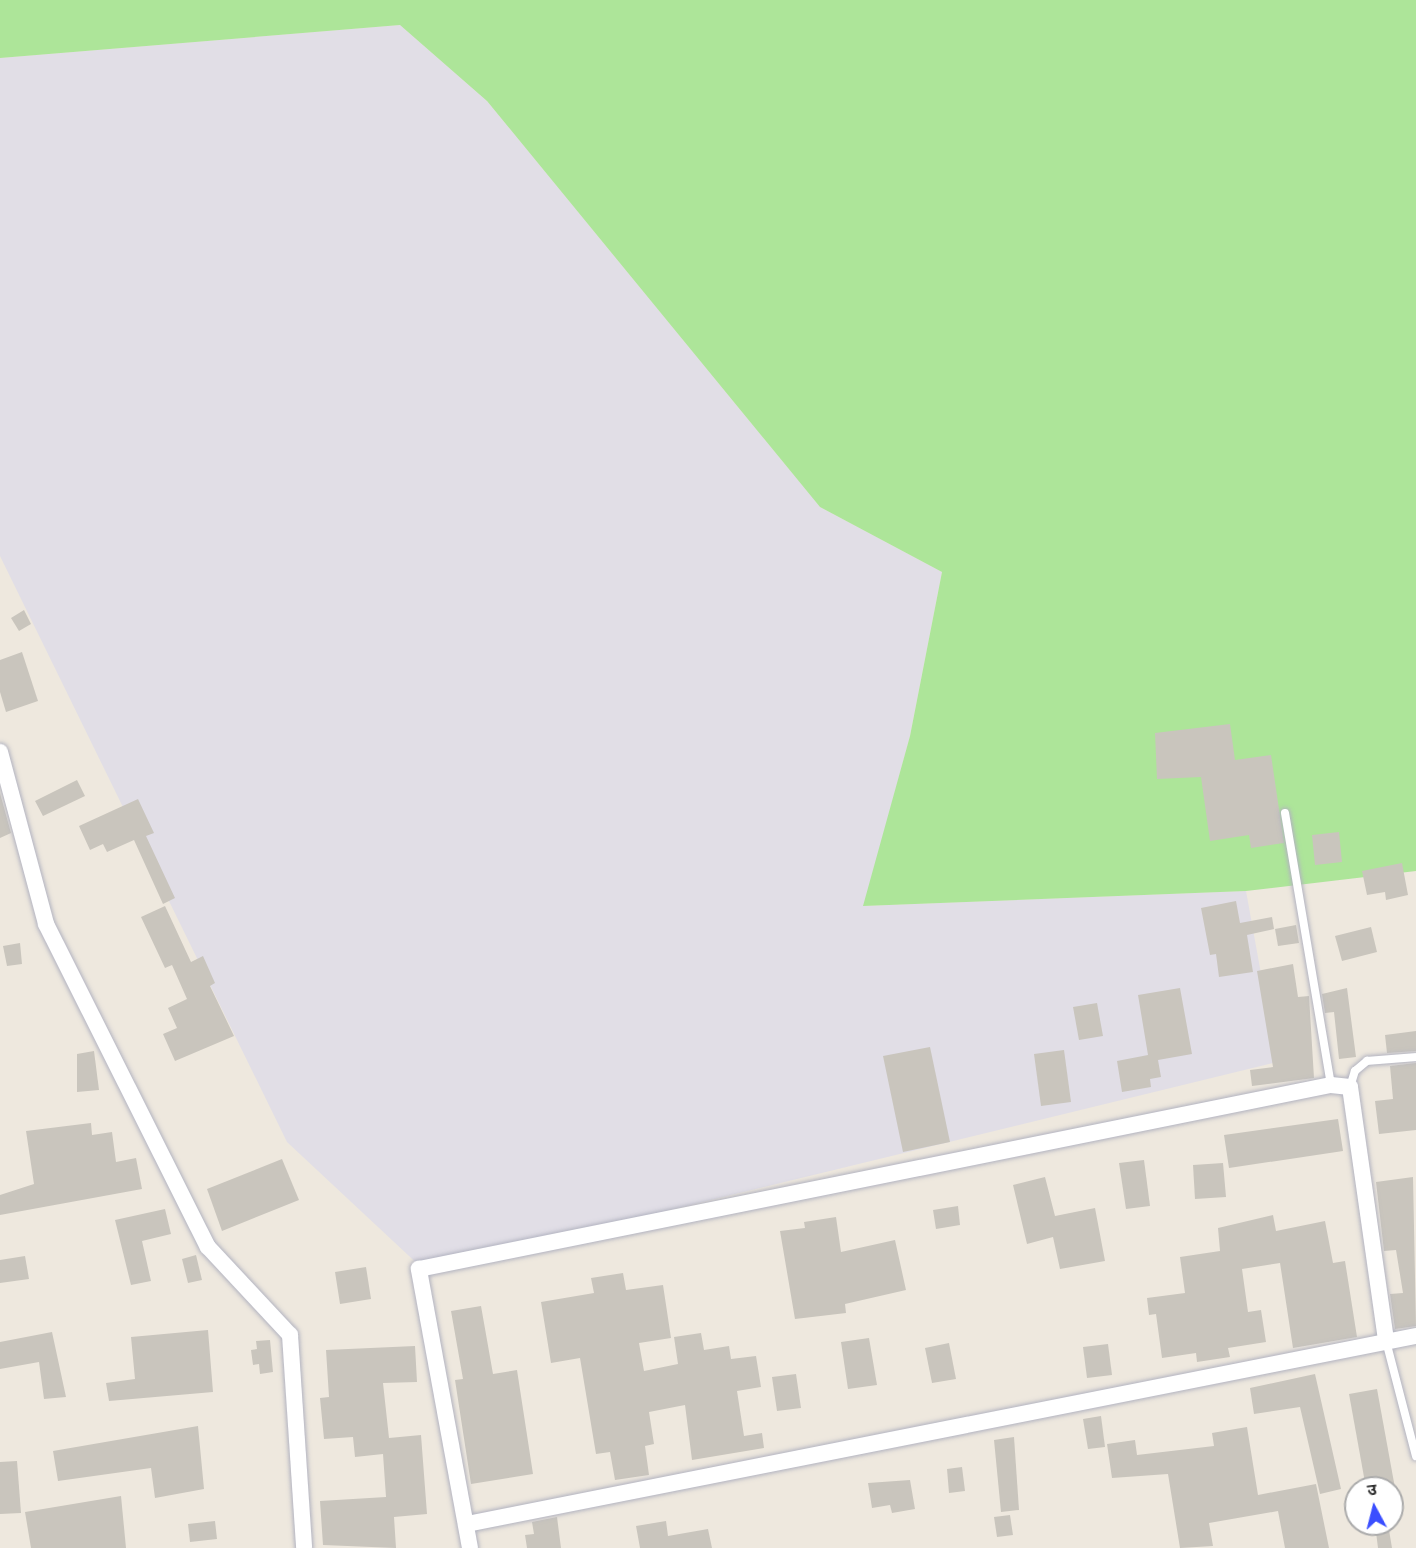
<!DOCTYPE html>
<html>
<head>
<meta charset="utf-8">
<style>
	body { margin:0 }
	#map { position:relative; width:1416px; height:1548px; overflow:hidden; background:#eee8de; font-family:"Alegreya Sans","Noto Sans Devanagari",sans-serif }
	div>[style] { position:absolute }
	.industrial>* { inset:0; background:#e1dee6 }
	.green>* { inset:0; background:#ade599 }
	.building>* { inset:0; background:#c9c5bd }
	.roads { filter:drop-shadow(0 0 2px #b2b3c0) drop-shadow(0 0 2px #b2b3c0) }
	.service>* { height:8px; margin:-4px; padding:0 4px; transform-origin:4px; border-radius:4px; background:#fff }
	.minor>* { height:16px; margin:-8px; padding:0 8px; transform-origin:8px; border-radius:8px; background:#fff }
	span { translate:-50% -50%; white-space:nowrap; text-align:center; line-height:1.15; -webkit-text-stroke:4.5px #fff; paint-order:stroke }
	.north { position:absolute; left:1344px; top:1476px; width:60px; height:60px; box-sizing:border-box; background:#fff; border:2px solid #ababab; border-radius:50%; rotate:353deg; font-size:16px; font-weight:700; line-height:24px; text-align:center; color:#2c2c2c }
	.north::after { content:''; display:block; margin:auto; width:21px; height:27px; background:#3a4eff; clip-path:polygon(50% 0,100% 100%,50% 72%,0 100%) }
</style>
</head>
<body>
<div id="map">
	<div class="industrial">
		<div style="clip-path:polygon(400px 25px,487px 101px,820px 507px,942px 572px,910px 736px,864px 906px,1246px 891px,1277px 1062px,424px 1270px,287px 1142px,0 556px,0 58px)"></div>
	</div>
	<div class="green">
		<div style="clip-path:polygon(0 0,1416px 0,1416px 871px,1246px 891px,863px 906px,910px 736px,942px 572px,820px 507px,487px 101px,400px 25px,0 58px)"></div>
	</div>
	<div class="building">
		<div style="clip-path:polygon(24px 610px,31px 624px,19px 631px,11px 618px)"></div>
		<div style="clip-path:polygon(22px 652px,38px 701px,6px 712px,0 692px,0 660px)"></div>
		<div style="clip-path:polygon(1230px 724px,1235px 760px,1271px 755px,1284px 843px,1251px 848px,1249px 835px,1210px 841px,1201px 777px,1157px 779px,1155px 733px)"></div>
		<div style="clip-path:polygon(77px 780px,85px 796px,43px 816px,35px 801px)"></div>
		<div style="clip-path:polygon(0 793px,11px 833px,0 838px)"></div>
		<div style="clip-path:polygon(138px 799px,154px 833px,146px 836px,175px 898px,163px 904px,134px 840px,107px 852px,103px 844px,90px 850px,79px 826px)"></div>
		<div style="clip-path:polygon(1339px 832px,1342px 862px,1315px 865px,1312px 835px)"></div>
		<div style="clip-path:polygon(1402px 863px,1408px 895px,1386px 900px,1385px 892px,1367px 895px,1362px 871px)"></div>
		<div style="clip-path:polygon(1236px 901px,1240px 923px,1272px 917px,1274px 929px,1247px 935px,1253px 972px,1219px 977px,1216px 954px,1210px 955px,1201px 908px)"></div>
		<div style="clip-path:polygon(165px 906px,191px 962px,203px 956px,215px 983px,210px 986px,234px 1036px,175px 1061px,163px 1034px,177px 1028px,168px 1008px,187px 999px,172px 965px,165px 968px,141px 917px)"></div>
		<div style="clip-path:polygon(1296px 925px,1299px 943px,1278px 946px,1275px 929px)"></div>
		<div style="clip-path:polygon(1371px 927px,1377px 952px,1342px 961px,1335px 936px)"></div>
		<div style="clip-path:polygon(20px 943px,22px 964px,7px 966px,3px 946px)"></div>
		<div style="clip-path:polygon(1293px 964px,1298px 997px,1309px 996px,1314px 1078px,1252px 1086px,1250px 1070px,1273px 1067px,1257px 971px)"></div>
		<div style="clip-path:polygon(1180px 988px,1192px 1054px,1158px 1060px,1161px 1077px,1150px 1079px,1151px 1087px,1122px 1092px,1117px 1061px,1148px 1055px,1138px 995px)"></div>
		<div style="clip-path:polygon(1347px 988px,1356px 1057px,1339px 1059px,1334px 1012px,1325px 1013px,1322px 994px)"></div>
		<div style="clip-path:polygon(1097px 1003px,1103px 1036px,1079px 1040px,1073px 1007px)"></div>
		<div style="clip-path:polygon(1416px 1031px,1416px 1051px,1387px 1053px,1385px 1035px)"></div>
		<div style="clip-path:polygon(930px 1047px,950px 1142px,903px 1152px,883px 1056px)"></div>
		<div style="clip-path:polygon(1064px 1050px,1071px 1102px,1041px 1106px,1034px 1054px)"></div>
		<div style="clip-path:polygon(94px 1051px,99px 1090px,77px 1092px,77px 1054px)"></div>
		<div style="clip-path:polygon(1416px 1063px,1416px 1130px,1379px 1134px,1375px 1101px,1393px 1099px,1390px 1066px)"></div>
		<div style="clip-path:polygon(1338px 1119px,1343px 1151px,1229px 1168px,1224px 1135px)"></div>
		<div style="clip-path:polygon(91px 1123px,92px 1135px,112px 1132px,116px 1162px,136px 1158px,142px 1189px,0 1215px,0 1195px,34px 1184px,26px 1131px)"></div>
		<div style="clip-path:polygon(282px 1159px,299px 1200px,222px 1231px,207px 1189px)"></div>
		<div style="clip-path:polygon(1144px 1160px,1150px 1206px,1126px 1209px,1119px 1163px)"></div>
		<div style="clip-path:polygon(1223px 1163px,1226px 1197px,1195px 1199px,1193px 1165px)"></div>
		<div style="clip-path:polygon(1045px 1177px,1055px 1216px,1095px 1208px,1105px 1261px,1060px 1269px,1053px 1237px,1027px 1244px,1013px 1185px)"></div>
		<div style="clip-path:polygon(1413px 1177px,1416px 1326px,1395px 1329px,1390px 1294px,1403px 1293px,1396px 1250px,1384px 1251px,1376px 1182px)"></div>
		<div style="clip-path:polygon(958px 1206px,960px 1225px,936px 1229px,933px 1210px)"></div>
		<div style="clip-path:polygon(165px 1209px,171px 1234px,142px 1241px,151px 1281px,131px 1285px,115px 1220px)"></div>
		<div style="clip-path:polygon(1273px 1215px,1276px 1231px,1325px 1221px,1333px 1263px,1345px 1261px,1357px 1337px,1293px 1348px,1280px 1263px,1242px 1269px,1248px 1312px,1261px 1310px,1266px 1342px,1228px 1348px,1230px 1357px,1197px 1362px,1196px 1353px,1162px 1358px,1156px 1314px,1149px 1315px,1147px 1298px,1185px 1293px,1180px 1257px,1220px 1251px,1218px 1228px)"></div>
		<div style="clip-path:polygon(836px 1217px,841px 1252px,895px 1240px,906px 1290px,845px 1304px,846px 1313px,795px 1319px,780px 1231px,805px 1228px,804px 1222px)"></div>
		<div style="clip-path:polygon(196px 1255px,202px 1280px,188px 1283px,182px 1259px)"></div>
		<div style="clip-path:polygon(25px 1256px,29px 1279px,0 1283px,0 1260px)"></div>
		<div style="clip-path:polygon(366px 1267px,371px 1299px,340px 1304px,335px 1272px)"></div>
		<div style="clip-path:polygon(623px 1273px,626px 1290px,663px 1285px,671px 1338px,639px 1343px,644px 1371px,678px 1364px,674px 1337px,701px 1333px,704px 1350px,729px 1346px,731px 1359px,756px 1356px,761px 1387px,737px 1391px,744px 1436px,762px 1433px,764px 1448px,692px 1460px,685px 1405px,649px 1412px,654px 1444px,645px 1446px,649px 1475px,615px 1480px,610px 1452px,596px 1454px,580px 1358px,551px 1363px,541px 1302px,594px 1293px,591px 1278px)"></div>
		<div style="clip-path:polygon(481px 1306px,493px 1374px,517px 1370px,533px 1474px,471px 1484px,455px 1380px,463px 1379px,451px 1311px)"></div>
		<div style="clip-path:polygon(208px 1330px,213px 1392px,109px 1401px,106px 1383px,135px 1379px,131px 1337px)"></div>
		<div style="clip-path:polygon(52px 1332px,66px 1397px,44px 1399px,39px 1362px,0 1369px,0 1342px)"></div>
		<div style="clip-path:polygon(869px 1338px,877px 1385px,848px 1389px,841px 1342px)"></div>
		<div style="clip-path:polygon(270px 1340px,273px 1372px,260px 1374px,259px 1364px,253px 1365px,251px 1350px,257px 1349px,256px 1341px)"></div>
		<div style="clip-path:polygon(949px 1343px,956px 1379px,932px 1383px,925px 1348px)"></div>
		<div style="clip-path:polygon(1108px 1344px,1112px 1375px,1087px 1378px,1083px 1347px)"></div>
		<div style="clip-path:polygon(415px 1346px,417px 1382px,383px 1383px,389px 1438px,421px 1435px,427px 1514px,394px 1517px,396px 1548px,323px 1545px,320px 1501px,386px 1497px,383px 1454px,355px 1457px,353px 1437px,324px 1439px,320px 1398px,329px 1397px,326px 1350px)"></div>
		<div style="clip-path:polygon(796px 1374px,801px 1408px,777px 1411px,772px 1377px)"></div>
		<div style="clip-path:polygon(1315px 1374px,1341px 1489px,1320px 1494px,1300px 1407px,1254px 1414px,1250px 1388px)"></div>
		<div style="clip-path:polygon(1377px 1389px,1395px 1488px,1366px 1488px,1349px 1394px)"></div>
		<div style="clip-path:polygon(1101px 1416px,1105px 1447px,1088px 1449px,1083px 1419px)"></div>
		<div style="clip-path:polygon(198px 1426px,204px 1489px,155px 1498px,151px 1468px,58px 1481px,53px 1451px)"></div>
		<div style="clip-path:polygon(1247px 1427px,1258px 1495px,1316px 1484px,1329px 1548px,1285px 1548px,1278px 1511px,1209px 1523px,1213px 1546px,1180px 1548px,1168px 1474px,1112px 1478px,1107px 1444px,1135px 1440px,1137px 1455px,1214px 1446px,1212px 1433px)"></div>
		<div style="clip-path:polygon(1014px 1437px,1019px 1510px,1001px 1512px,994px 1440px)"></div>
		<div style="clip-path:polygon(17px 1461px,21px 1513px,0 1514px,0 1462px)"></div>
		<div style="clip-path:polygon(962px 1467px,965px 1491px,949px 1493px,947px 1469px)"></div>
		<div style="clip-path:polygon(910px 1480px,915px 1509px,892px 1513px,890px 1505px,872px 1508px,868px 1483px)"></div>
		<div style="clip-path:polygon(121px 1496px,126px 1548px,31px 1548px,25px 1512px)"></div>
		<div style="clip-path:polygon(1010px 1515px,1013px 1535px,997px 1537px,994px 1517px)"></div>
		<div style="clip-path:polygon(557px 1517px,561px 1548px,527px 1548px,525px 1535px,534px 1534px,532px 1522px)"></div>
		<div style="clip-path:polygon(215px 1521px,217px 1539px,190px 1542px,188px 1524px)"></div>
		<div style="clip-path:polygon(666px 1521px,668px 1536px,708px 1529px,712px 1548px,640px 1548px,636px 1526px)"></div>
		<div style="clip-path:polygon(1375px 1524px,1388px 1524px,1392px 1548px,1378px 1548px)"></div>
	</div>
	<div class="roads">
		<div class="service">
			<div style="left:1285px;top:813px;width:276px;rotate:80.4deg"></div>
			<div style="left:1350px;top:1087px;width:17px;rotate:-73deg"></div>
			<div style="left:1355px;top:1071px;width:16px;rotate:-40deg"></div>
			<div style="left:1367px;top:1061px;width:49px;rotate:-4.7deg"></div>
			<div style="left:1386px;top:1341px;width:119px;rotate:75.4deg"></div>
		</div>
		<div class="minor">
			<div style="left:0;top:752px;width:178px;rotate:75deg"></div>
			<div style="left:46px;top:924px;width:361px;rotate:63.4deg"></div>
			<div style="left:208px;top:1247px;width:120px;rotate:47deg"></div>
			<div style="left:290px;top:1335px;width:213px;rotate:86.2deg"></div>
			<div style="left:467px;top:1524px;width:967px;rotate:-11.21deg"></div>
			<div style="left:470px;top:1548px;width:284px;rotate:-100.4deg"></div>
			<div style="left:419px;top:1269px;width:930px;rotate:-11.41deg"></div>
			<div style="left:1331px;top:1085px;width:19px;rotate:6deg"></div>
			<div style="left:1350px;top:1087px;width:257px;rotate:81.9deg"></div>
		</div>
	</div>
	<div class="north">उ</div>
</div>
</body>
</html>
